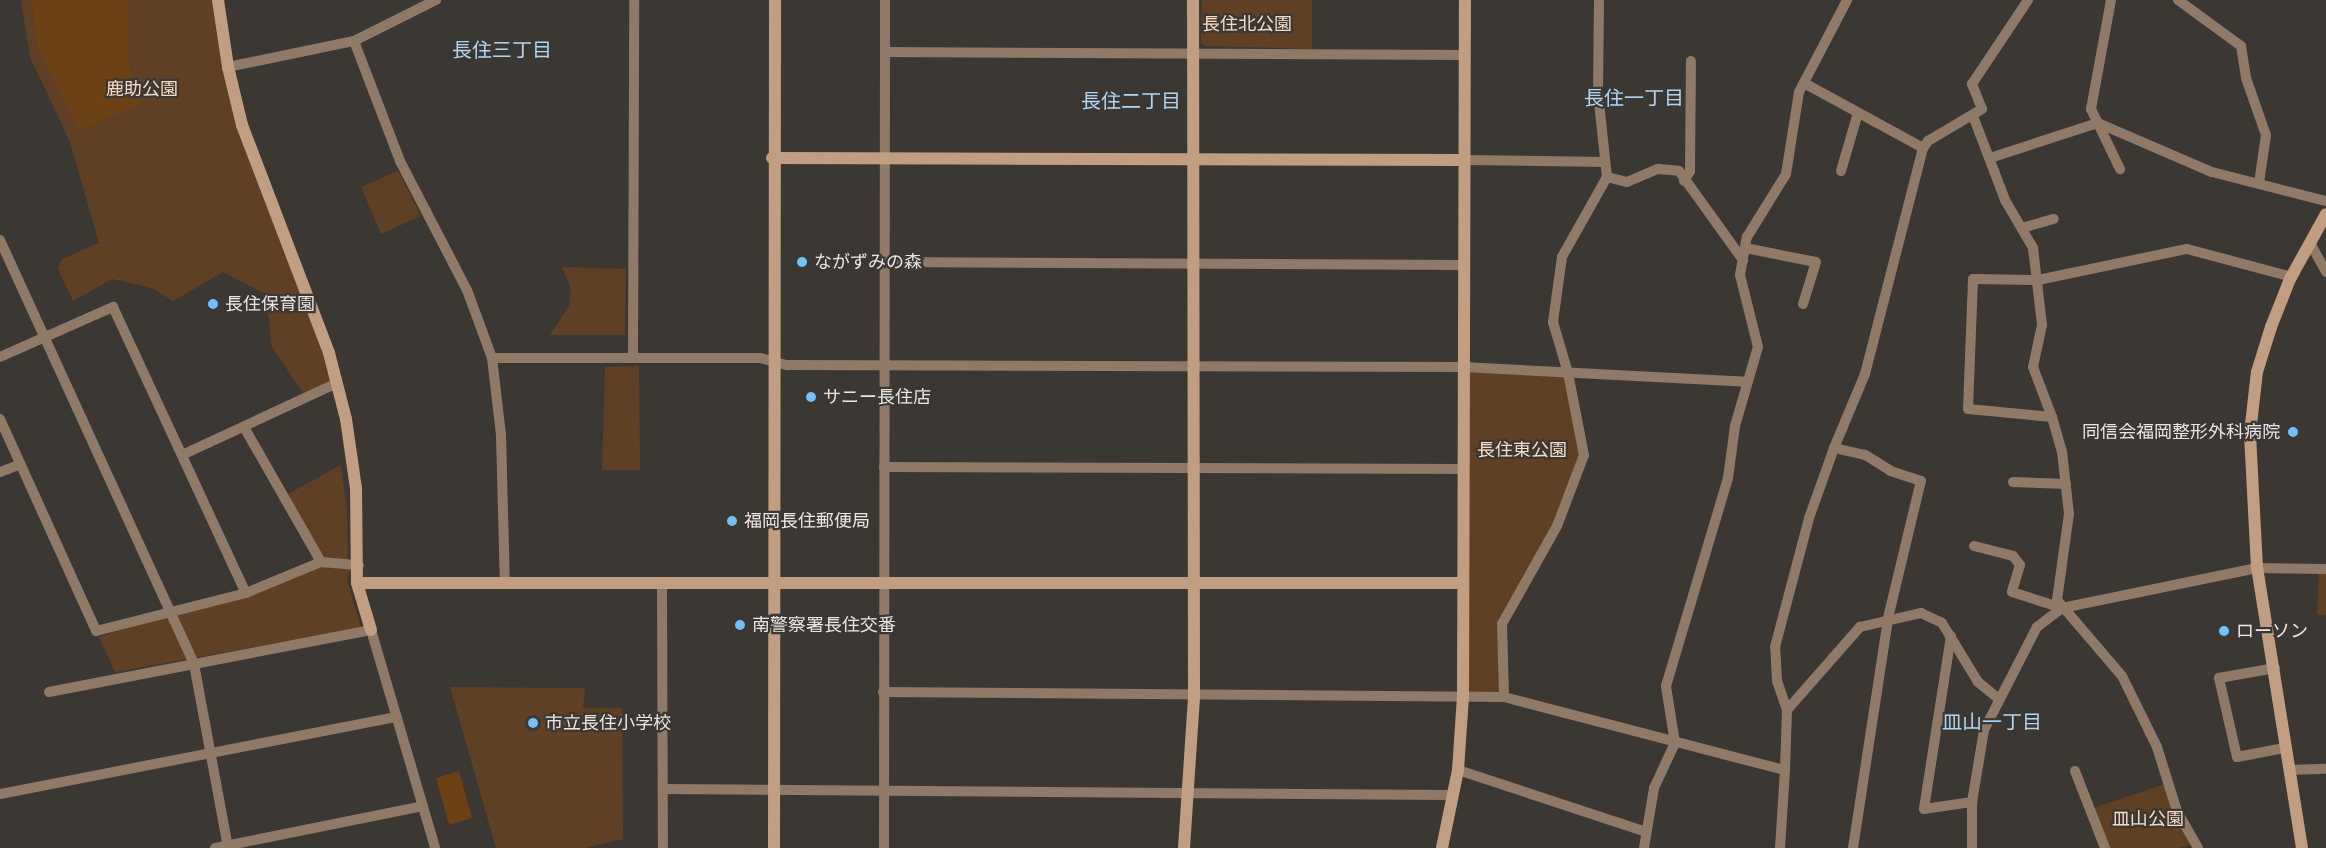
<!DOCTYPE html>
<html>
<head>
<meta charset="utf-8">
<style>
	body { margin:0 }
	#map { position:relative; width:2326px; height:848px; overflow:hidden; background:#3b3733; font-family:"Archivo Narrow","Noto Sans JP",sans-serif }
	div>[style] { position:absolute }
	.green>* { inset:0; background:#604024 }
	.water>* { inset:0; background:#6d4116 }
	.street>* { height:10px; margin:-5px; padding:0 5px; transform-origin:5px; border-radius:5px; background:#8f7a68 }
	.secondary>* { height:12px; margin:-6px; padding:0 6px; transform-origin:6px; border-radius:6px; background:#c19e82 }
	.dots>* { width:16px; height:16px; translate:-50% -50%; box-sizing:border-box; border:3px solid #3b3733; border-radius:50% }
	span { translate:-50% -50%; white-space:nowrap; text-align:center; line-height:1.15; -webkit-text-stroke:4.5px #3b3733; paint-order:stroke }
	.park-label { font-size:18px; color:#f8dbc3 }
	.poi-label { font-size:18px; color:#e8e5e3 }
	.left { translate:0 -50%; text-align:left }
	.right { translate:-100% -50%; text-align:right }
	.neighbourhood-label { font-size:20px; color:#aed6f4 }
</style>
</head>
<body>
<div id="map">
	<div class="green">
		<div style="clip-path:polygon(21px 0,218px 0,228px 67px,337px 383px,306px 398px,271px 345px,267px 295px,223px 272px,173px 301px,152px 288px,112px 279px,73px 301px,58px 269px,62px 259px,99px 243px,70px 142px,30px 57px)"></div>
		<div style="clip-path:polygon(1202px 0,1312px 0,1312px 49px,1206px 46px,1201px 43px)"></div>
		<div style="clip-path:polygon(398px 171px,421px 216px,381px 234px,361px 187px)"></div>
		<div style="clip-path:polygon(562px 267px,626px 269px,625px 335px,550px 335px,569px 306px,571px 289px)"></div>
		<div style="clip-path:polygon(639px 366px,640px 470px,602px 470px,605px 367px)"></div>
		<div style="clip-path:polygon(1463px 367px,1568px 373px,1584px 455px,1557px 526px,1502px 624px,1504px 697px,1463px 697px)"></div>
		<div style="clip-path:polygon(341px 465px,347px 510px,348px 560px,323px 558px,286px 495px)"></div>
		<div style="clip-path:polygon(322px 564px,350px 568px,347px 580px,361px 628px,115px 672px,99px 637px)"></div>
		<div style="clip-path:polygon(2319px 573px,2326px 573px,2326px 615px,2317px 615px)"></div>
		<div style="clip-path:polygon(450px 687px,585px 688px,583px 708px,622px 708px,623px 839px,585px 848px,496px 848px)"></div>
		<div style="clip-path:polygon(2168px 783px,2195px 843px,2179px 848px,2105px 848px,2090px 809px)"></div>
	</div>
	<div class="water">
		<div style="clip-path:polygon(32px 0,127px 0,130px 83px,140px 103px,80px 131px,38px 47px)"></div>
		<div style="clip-path:polygon(459px 771px,472px 818px,449px 825px,436px 778px)"></div>
	</div>
	<div class="street">
		<div style="left:1599px;top:0;width:93px;rotate:90.6deg"></div>
		<div style="left:1598px;top:93px;width:84px;rotate:83.9deg"></div>
		<div style="left:1607px;top:177px;width:21px;rotate:14deg"></div>
		<div style="left:1627px;top:182px;width:34px;rotate:-23deg"></div>
		<div style="left:1658px;top:169px;width:21px;rotate:5deg"></div>
		<div style="left:1679px;top:171px;width:110px;rotate:54.3deg"></div>
		<div style="left:2111px;top:0;width:111px;rotate:100.4deg"></div>
		<div style="left:2091px;top:109px;width:67px;rotate:64.2deg"></div>
		<div style="left:2178px;top:0;width:78px;rotate:36.1deg"></div>
		<div style="left:2241px;top:46px;width:32px;rotate:81deg"></div>
		<div style="left:2246px;top:78px;width:60px;rotate:70.7deg"></div>
		<div style="left:2266px;top:135px;width:49px;rotate:98.3deg"></div>
		<div style="left:354px;top:41px;width:129px;rotate:69deg"></div>
		<div style="left:400px;top:161px;width:145px;rotate:62.6deg"></div>
		<div style="left:467px;top:290px;width:72px;rotate:69.8deg"></div>
		<div style="left:492px;top:358px;width:268px"></div>
		<div style="left:760px;top:358px;width:28px;rotate:15deg"></div>
		<div style="left:787px;top:365px;width:676px;rotate:0.17deg"></div>
		<div style="left:1463px;top:367px;width:284px;rotate:3deg"></div>
		<div style="left:885px;top:52px;width:579px;rotate:0.3deg"></div>
		<div style="left:228px;top:67px;width:129px;rotate:-11.7deg"></div>
		<div style="left:354px;top:41px;width:92px;rotate:-26.6deg"></div>
		<div style="left:1804px;top:83px;width:136px;rotate:28.6deg"></div>
		<div style="left:1973px;top:116px;width:90px;rotate:69.1deg"></div>
		<div style="left:2005px;top:200px;width:56px;rotate:59.7deg"></div>
		<div style="left:2033px;top:248px;width:78px;rotate:83.3deg"></div>
		<div style="left:2042px;top:325px;width:43px;rotate:102.1deg"></div>
		<div style="left:2033px;top:367px;width:53px;rotate:69.2deg"></div>
		<div style="left:1990px;top:158px;width:114px;rotate:-18deg"></div>
		<div style="left:2098px;top:123px;width:124px;rotate:23.3deg"></div>
		<div style="left:2212px;top:172px;width:118px;rotate:14.3deg"></div>
		<div style="left:1464px;top:160px;width:141px;rotate:0.8deg"></div>
		<div style="left:1841px;top:171px;width:60px;rotate:-73.7deg"></div>
		<div style="left:1607px;top:177px;width:92px;rotate:119.4deg"></div>
		<div style="left:1562px;top:257px;width:66px;rotate:97.9deg"></div>
		<div style="left:1553px;top:322px;width:53px;rotate:73.6deg"></div>
		<div style="left:1568px;top:373px;width:84px;rotate:79deg"></div>
		<div style="left:1584px;top:455px;width:76px;rotate:110.8deg"></div>
		<div style="left:1557px;top:526px;width:112px;rotate:119.3deg"></div>
		<div style="left:1502px;top:624px;width:73px;rotate:88.4deg"></div>
		<div style="left:1504px;top:697px;width:290px;rotate:14.6deg"></div>
		<div style="left:1785px;top:770px;width:60px;rotate:-88.1deg"></div>
		<div style="left:1787px;top:710px;width:111px;rotate:-48.7deg"></div>
		<div style="left:1860px;top:627px;width:63px;rotate:-12.9deg"></div>
		<div style="left:1921px;top:613px;width:23px;rotate:25deg"></div>
		<div style="left:1942px;top:623px;width:69px;rotate:58.6deg"></div>
		<div style="left:1978px;top:682px;width:26px;rotate:39deg"></div>
		<div style="left:1684px;top:181px;width:12px;rotate:-59deg"></div>
		<div style="left:1690px;top:171px;width:110px;rotate:-89.5deg"></div>
		<div style="left:2022px;top:228px;width:33px;rotate:-16deg"></div>
		<div style="left:0;top:240px;width:466px;rotate:65.4deg"></div>
		<div style="left:194px;top:664px;width:187px;rotate:79.5deg"></div>
		<div style="left:2310px;top:243px;width:33px;rotate:61deg"></div>
		<div style="left:1745px;top:248px;width:72px;rotate:11.2deg"></div>
		<div style="left:1816px;top:262px;width:44px;rotate:107.2deg"></div>
		<div style="left:884px;top:262px;width:579px;rotate:0.3deg"></div>
		<div style="left:0;top:357px;width:124px;rotate:-23.9deg"></div>
		<div style="left:113px;top:307px;width:315px;rotate:65.1deg"></div>
		<div style="left:633px;top:357px;width:357px;rotate:-89.8deg"></div>
		<div style="left:492px;top:358px;width:78px;rotate:83.3deg"></div>
		<div style="left:501px;top:435px;width:149px;rotate:88.5deg"></div>
		<div style="left:0;top:419px;width:233px;rotate:65.6deg"></div>
		<div style="left:96px;top:631px;width:155px;rotate:-14.2deg"></div>
		<div style="left:246px;top:593px;width:81px;rotate:-22.5deg"></div>
		<div style="left:321px;top:562px;width:38px;rotate:5deg"></div>
		<div style="left:244px;top:427px;width:155px;rotate:60.3deg"></div>
		<div style="left:182px;top:455px;width:171px;rotate:-24.9deg"></div>
		<div style="left:884px;top:467px;width:578px;rotate:0.2deg"></div>
		<div style="left:0;top:472px;width:22px;rotate:-21deg"></div>
		<div style="left:2013px;top:482px;width:53px;rotate:2.2deg"></div>
		<div style="left:1974px;top:546px;width:40px;rotate:14.4deg"></div>
		<div style="left:2013px;top:556px;width:11px;rotate:52deg"></div>
		<div style="left:2020px;top:565px;width:28px;rotate:107deg"></div>
		<div style="left:2012px;top:592px;width:52px;rotate:17.7deg"></div>
		<div style="left:662px;top:585px;width:263px;rotate:89.8deg"></div>
		<div style="left:1951px;top:636px;width:175px;rotate:98.9deg"></div>
		<div style="left:1924px;top:809px;width:49px;rotate:-8.3deg"></div>
		<div style="left:2275px;top:668px;width:57px;rotate:169.9deg"></div>
		<div style="left:2219px;top:678px;width:81px;rotate:77.2deg"></div>
		<div style="left:2237px;top:757px;width:48px;rotate:-10.8deg"></div>
		<div style="left:49px;top:692px;width:328px;rotate:-10.9deg"></div>
		<div style="left:371px;top:630px;width:227px;rotate:73.6deg"></div>
		<div style="left:883px;top:692px;width:621px;rotate:0.46deg"></div>
		<div style="left:1787px;top:710px;width:31px;rotate:-109deg"></div>
		<div style="left:1777px;top:681px;width:34px;rotate:-93deg"></div>
		<div style="left:1775px;top:647px;width:133px;rotate:-75.2deg"></div>
		<div style="left:1809px;top:518px;width:74px;rotate:-70.3deg"></div>
		<div style="left:1458px;top:770px;width:196px;rotate:18.2deg"></div>
		<div style="left:2289px;top:770px;width:37px;rotate:-2deg"></div>
		<div style="left:2075px;top:771px;width:83px;rotate:68.7deg"></div>
		<div style="left:663px;top:789px;width:790px;rotate:0.44deg"></div>
		<div style="left:0;top:794px;width:404px;rotate:-11deg"></div>
		<div style="left:215px;top:848px;width:212px;rotate:-11.4deg"></div>
		<div style="left:884px;top:848px;width:848px;rotate:-89.93deg"></div>
		<div style="left:1644px;top:848px;width:61px;rotate:-80.5deg"></div>
		<div style="left:1654px;top:788px;width:50px;rotate:-65deg"></div>
		<div style="left:1675px;top:743px;width:58px;rotate:-99deg"></div>
		<div style="left:1666px;top:686px;width:217px;rotate:-73.4deg"></div>
		<div style="left:1728px;top:478px;width:52px;rotate:-82.3deg"></div>
		<div style="left:1735px;top:426px;width:82px;rotate:-73.8deg"></div>
		<div style="left:1758px;top:347px;width:74px;rotate:-104deg"></div>
		<div style="left:1740px;top:275px;width:39px;rotate:-80deg"></div>
		<div style="left:1747px;top:237px;width:74px;rotate:-58.2deg"></div>
		<div style="left:1786px;top:174px;width:83px;rotate:-81deg"></div>
		<div style="left:1799px;top:92px;width:104px;rotate:-62.4deg"></div>
		<div style="left:1780px;top:848px;width:78px;rotate:-86.3deg"></div>
		<div style="left:1853px;top:848px;width:233px;rotate:-81.3deg"></div>
		<div style="left:1888px;top:618px;width:141px;rotate:-76.5deg"></div>
		<div style="left:1921px;top:481px;width:32px;rotate:-162deg"></div>
		<div style="left:1891px;top:471px;width:31px;rotate:-148deg"></div>
		<div style="left:1865px;top:455px;width:32px;rotate:-167deg"></div>
		<div style="left:1834px;top:448px;width:80px;rotate:-67.3deg"></div>
		<div style="left:1865px;top:374px;width:233px;rotate:-75.6deg"></div>
		<div style="left:1923px;top:148px;width:9px;rotate:-54deg"></div>
		<div style="left:1928px;top:141px;width:63px;rotate:-30.7deg"></div>
		<div style="left:1982px;top:109px;width:27px;rotate:-112deg"></div>
		<div style="left:1972px;top:84px;width:101px;rotate:-56.3deg"></div>
		<div style="left:1972px;top:848px;width:46px;rotate:-90deg"></div>
		<div style="left:1972px;top:802px;width:73px;rotate:-80.5deg"></div>
		<div style="left:1984px;top:730px;width:116px;rotate:-62.8deg"></div>
		<div style="left:2037px;top:627px;width:31px;rotate:-37deg"></div>
		<div style="left:2062px;top:608px;width:199px;rotate:-11.6deg"></div>
		<div style="left:2257px;top:568px;width:69px;rotate:0.8deg"></div>
		<div style="left:2198px;top:848px;width:43px;rotate:-119.6deg"></div>
		<div style="left:2177px;top:811px;width:67px;rotate:-107.4deg"></div>
		<div style="left:2157px;top:747px;width:79px;rotate:-116.2deg"></div>
		<div style="left:2122px;top:676px;width:100px;rotate:-130.5deg"></div>
		<div style="left:2057px;top:600px;width:87px;rotate:-82.1deg"></div>
		<div style="left:2069px;top:514px;width:62px;rotate:-96.4deg"></div>
		<div style="left:2062px;top:452px;width:36px;rotate:-106deg"></div>
		<div style="left:2052px;top:417px;width:84px;rotate:-174.6deg"></div>
		<div style="left:1968px;top:409px;width:130px;rotate:-87.8deg"></div>
		<div style="left:1973px;top:279px;width:65px;rotate:0.9deg"></div>
		<div style="left:2038px;top:280px;width:152px;rotate:-11.8deg"></div>
		<div style="left:2187px;top:249px;width:109px;rotate:14.9deg"></div>
	</div>
	<div class="secondary">
		<div style="left:218px;top:0;width:68px;rotate:81.5deg"></div>
		<div style="left:228px;top:67px;width:60px;rotate:76.4deg"></div>
		<div style="left:242px;top:125px;width:244px;rotate:69.1deg"></div>
		<div style="left:329px;top:353px;width:68px;rotate:75.6deg"></div>
		<div style="left:346px;top:419px;width:70px;rotate:81.8deg"></div>
		<div style="left:356px;top:488px;width:95px;rotate:89.4deg"></div>
		<div style="left:357px;top:583px;width:49px;rotate:73.4deg"></div>
		<div style="left:772px;top:158px;width:692px;rotate:0.17deg"></div>
		<div style="left:357px;top:583px;width:1106px"></div>
		<div style="left:774px;top:848px;width:848px;rotate:-89.93deg"></div>
		<div style="left:1184px;top:848px;width:151px;rotate:-86.2deg"></div>
		<div style="left:1194px;top:697px;width:697px;rotate:-90.08deg"></div>
		<div style="left:1442px;top:848px;width:80px;rotate:-78.4deg"></div>
		<div style="left:1458px;top:770px;width:73px;rotate:-86.1deg"></div>
		<div style="left:1463px;top:697px;width:697px;rotate:-89.84deg"></div>
		<div style="left:2302px;top:848px;width:284px;rotate:-99.1deg"></div>
		<div style="left:2257px;top:568px;width:135px;rotate:-93deg"></div>
		<div style="left:2250px;top:433px;width:61px;rotate:-83.5deg"></div>
		<div style="left:2257px;top:372px;width:47px;rotate:-72.7deg"></div>
		<div style="left:2271px;top:327px;width:52px;rotate:-68.4deg"></div>
		<div style="left:2290px;top:279px;width:74px;rotate:-61deg"></div>
	</div>
	<div class="dots">
		<div style="left:802px;top:262px;background:#75c0f6"></div>
		<div style="left:213px;top:304px;background:#75c0f6"></div>
		<div style="left:811px;top:397px;background:#75c0f6"></div>
		<div style="left:2293px;top:432px;background:#75c0f6"></div>
		<div style="left:732px;top:521px;background:#75c0f6"></div>
		<div style="left:740px;top:625px;background:#75c0f6"></div>
		<div style="left:2224px;top:631px;background:#75c0f6"></div>
		<div style="left:533px;top:723px;background:#75c0f6"></div>
	</div>
	<div class="park-label">
		<span style="left:1247px;top:24px">長住北公園</span>
		<span style="left:142px;top:89px">鹿助公園</span>
		<span style="left:1522px;top:450px">長住東公園</span>
		<span style="left:2148px;top:819px">皿山公園</span>
	</div>
	<div class="poi-label">
		<span class="left" style="left:814px;top:262px">ながずみの森</span>
		<span class="left" style="left:225px;top:304px">長住保育園</span>
		<span class="left" style="left:823px;top:397px">サニー長住店</span>
		<span class="right" style="left:2280px;top:432px">同信会福岡整形外科病院</span>
		<span class="left" style="left:744px;top:521px">福岡長住郵便局</span>
		<span class="left" style="left:752px;top:625px">南警察署長住交番</span>
		<span class="left" style="left:2236px;top:631px">ローソン</span>
		<span class="left" style="left:545px;top:723px">市立長住小学校</span>
	</div>
	<div class="neighbourhood-label">
		<span style="left:502px;top:49px">長住三丁目</span>
		<span style="left:1634px;top:97px">長住一丁目</span>
		<span style="left:1131px;top:100px">長住二丁目</span>
		<span style="left:1992px;top:721px">皿山一丁目</span>
	</div>
</div>
</body>
</html>
